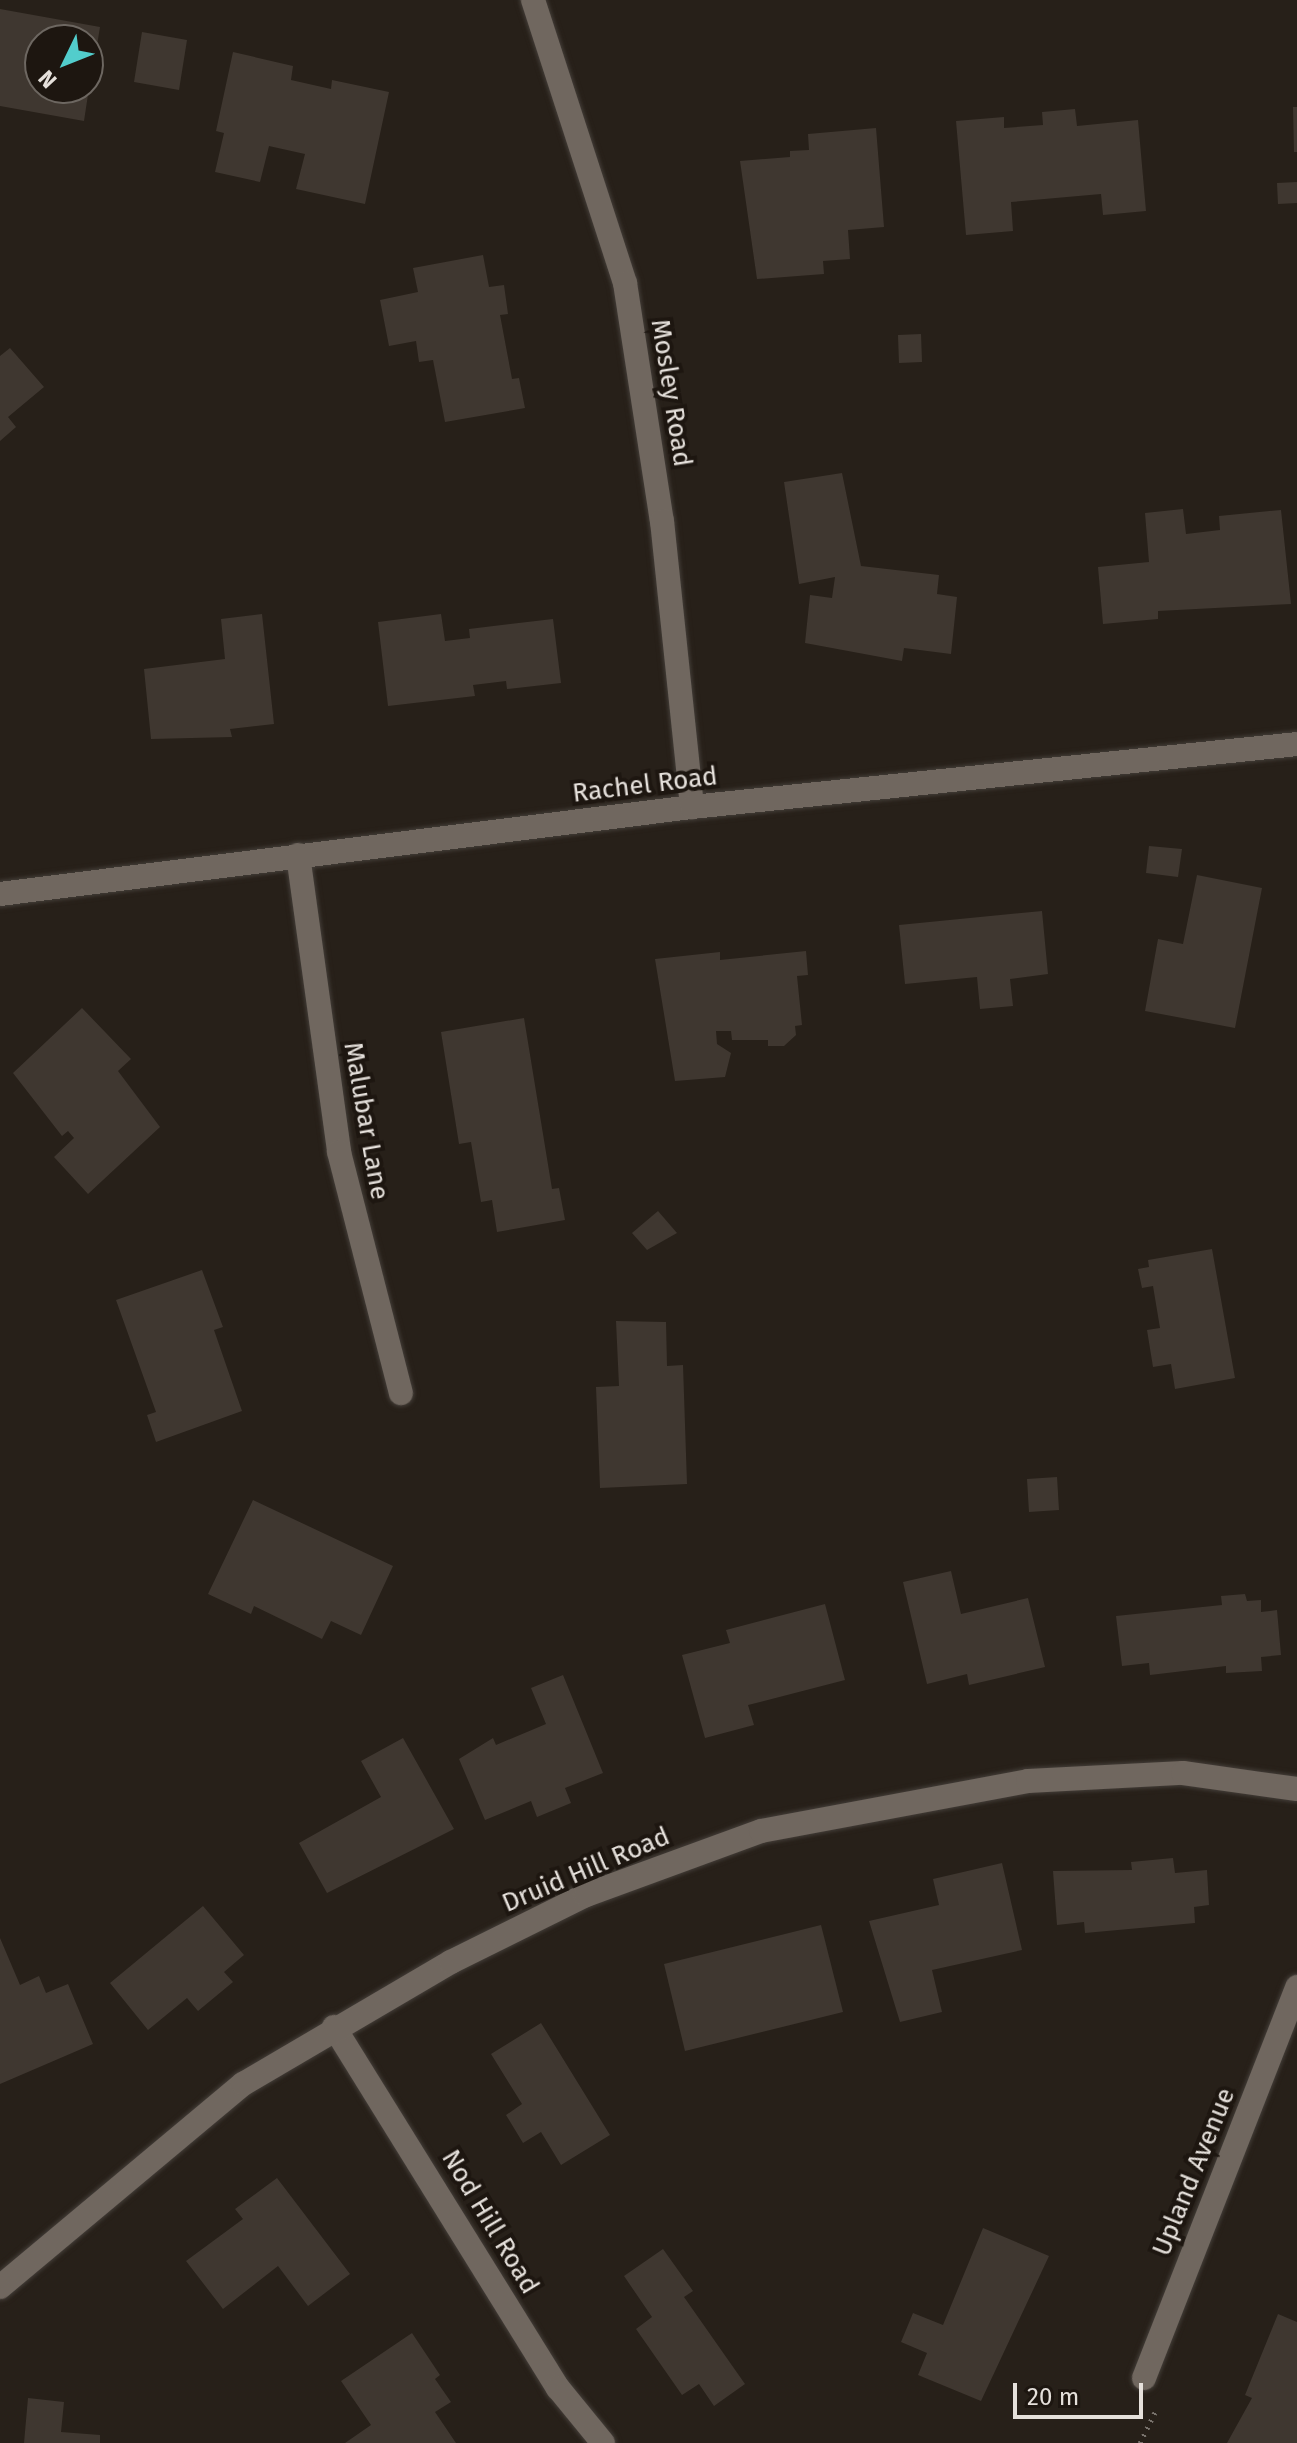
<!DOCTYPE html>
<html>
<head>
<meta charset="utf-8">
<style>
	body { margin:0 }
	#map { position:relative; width:1297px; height:2443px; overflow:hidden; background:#272019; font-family:"Fira Sans",sans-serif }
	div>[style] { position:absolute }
	.building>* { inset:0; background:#3f3730 }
	.path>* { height:5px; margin-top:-2.5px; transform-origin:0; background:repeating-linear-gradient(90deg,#78726c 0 2px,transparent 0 8px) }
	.roads { filter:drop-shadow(0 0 2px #433d38) drop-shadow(0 0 2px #433d38) }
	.minor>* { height:24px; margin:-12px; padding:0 12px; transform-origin:12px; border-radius:12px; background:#70675f }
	span { translate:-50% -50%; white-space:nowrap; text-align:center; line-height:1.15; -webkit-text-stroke:8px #1d1610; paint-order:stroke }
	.street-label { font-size:26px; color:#e5e0db }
	.north { position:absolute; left:24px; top:24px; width:80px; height:80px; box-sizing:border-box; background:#1d1610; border:2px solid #6d6761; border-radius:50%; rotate:227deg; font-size:22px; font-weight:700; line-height:32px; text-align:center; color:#e5e0db }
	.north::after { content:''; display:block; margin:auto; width:28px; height:36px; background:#52cdcc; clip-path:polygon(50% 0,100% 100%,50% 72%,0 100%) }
	.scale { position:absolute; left:1013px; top:2383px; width:130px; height:36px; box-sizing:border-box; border:4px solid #e5e0db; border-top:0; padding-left:10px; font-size:24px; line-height:28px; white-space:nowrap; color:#e5e0db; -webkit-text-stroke:6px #1d1610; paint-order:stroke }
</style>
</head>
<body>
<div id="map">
	<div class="building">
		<div style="clip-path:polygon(0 9px,100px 27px,90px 88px,88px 40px,40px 40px,40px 88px,89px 88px,84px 121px,0 106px)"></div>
		<div style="clip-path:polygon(142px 32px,187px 40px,179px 90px,134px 82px)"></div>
		<div style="clip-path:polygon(233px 52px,293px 66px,291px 80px,331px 89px,332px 80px,389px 92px,365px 204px,296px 189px,305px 154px,269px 146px,260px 182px,215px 172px,224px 133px,216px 131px)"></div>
		<div style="clip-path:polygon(1293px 107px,1297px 107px,1297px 152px,1294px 152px)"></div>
		<div style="clip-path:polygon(1075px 109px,1077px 126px,1138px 120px,1146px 211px,1103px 215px,1101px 194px,1011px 202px,1013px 231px,966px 235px,956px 121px,1004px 117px,1004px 128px,1043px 125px,1042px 112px)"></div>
		<div style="clip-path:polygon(876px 128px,884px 227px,848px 230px,850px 259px,823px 261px,824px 274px,757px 279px,740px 161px,790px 157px,790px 151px,809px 150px,808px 134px)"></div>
		<div style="clip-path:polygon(1297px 182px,1297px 203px,1278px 204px,1277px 183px)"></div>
		<div style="clip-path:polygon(483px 255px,489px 287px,504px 285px,508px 314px,500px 315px,512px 379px,519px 378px,525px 408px,445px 422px,433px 360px,419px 362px,416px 341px,389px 346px,380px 300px,418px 292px,413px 268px)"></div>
		<div style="clip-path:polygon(921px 334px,922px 362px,899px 363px,898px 335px)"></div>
		<div style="clip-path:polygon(10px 348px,44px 387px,8px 417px,16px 427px,0 441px,0 356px)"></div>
		<div style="clip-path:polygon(842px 473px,861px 566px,939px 575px,937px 594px,957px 597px,951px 654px,904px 648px,902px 661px,805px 643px,810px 595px,832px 598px,835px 577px,799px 584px,784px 482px)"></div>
		<div style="clip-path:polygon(1183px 509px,1186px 534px,1220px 530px,1219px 516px,1281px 510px,1291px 604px,1158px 611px,1158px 619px,1103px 624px,1098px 567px,1149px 562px,1145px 513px)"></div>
		<div style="clip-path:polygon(262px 614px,274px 724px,230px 729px,232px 737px,151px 739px,144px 669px,225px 659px,221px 619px)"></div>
		<div style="clip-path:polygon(441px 614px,445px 641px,470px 638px,469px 629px,553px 619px,561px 683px,507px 689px,506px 681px,473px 685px,475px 696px,388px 706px,378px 622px)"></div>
		<div style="clip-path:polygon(1149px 846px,1182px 849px,1178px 877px,1146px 873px)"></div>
		<div style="clip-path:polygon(1197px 875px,1262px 888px,1235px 1028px,1145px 1011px,1158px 939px,1183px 944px)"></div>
		<div style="clip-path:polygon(1042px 911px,1048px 974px,1010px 979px,1013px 1006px,980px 1009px,977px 977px,905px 984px,899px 925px)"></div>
		<div style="clip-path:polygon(806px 951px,808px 975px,797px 976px,802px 1025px,795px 1026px,796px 1035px,784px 1046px,768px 1046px,768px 1040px,732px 1040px,731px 1031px,716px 1031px,717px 1044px,731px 1053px,725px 1077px,675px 1081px,655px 959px,720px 952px,720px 960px)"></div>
		<div style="clip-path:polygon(82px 1008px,131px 1059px,118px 1071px,160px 1127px,88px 1194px,54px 1157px,74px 1138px,68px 1131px,62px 1136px,13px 1073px)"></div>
		<div style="clip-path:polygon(524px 1018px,552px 1189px,559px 1188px,565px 1220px,497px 1232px,492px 1200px,481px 1202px,471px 1142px,459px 1144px,441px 1032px)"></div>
		<div style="clip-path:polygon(658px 1211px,677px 1233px,647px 1250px,632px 1233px)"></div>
		<div style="clip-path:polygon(1212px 1249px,1235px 1378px,1175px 1389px,1171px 1364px,1153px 1367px,1147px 1330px,1160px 1328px,1153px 1286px,1142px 1288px,1138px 1269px,1149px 1267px,1148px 1260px)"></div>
		<div style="clip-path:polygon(202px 1270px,223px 1327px,214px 1330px,242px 1411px,156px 1442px,147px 1415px,156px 1412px,116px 1300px)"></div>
		<div style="clip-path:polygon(616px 1321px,666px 1322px,667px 1366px,683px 1365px,687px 1484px,600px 1488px,596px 1387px,619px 1386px)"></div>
		<div style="clip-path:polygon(1057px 1477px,1059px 1510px,1029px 1512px,1027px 1479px)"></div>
		<div style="clip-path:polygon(253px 1500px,393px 1566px,361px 1635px,331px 1621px,322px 1639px,254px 1606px,251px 1614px,208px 1594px)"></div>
		<div style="clip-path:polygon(951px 1571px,961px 1614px,1028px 1598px,1045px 1667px,969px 1685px,967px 1674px,927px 1684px,903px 1582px)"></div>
		<div style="clip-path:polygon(1245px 1594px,1247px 1601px,1261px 1600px,1261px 1612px,1277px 1610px,1281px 1655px,1261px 1657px,1262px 1671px,1226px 1673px,1226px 1666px,1150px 1675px,1149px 1663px,1122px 1666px,1116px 1616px,1222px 1605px,1221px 1596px)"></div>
		<div style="clip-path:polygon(825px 1604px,845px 1680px,748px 1705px,754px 1725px,705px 1738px,682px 1655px,730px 1643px,726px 1630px)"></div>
		<div style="clip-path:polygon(563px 1675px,603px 1773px,565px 1788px,571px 1803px,537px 1817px,531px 1801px,485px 1820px,459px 1759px,493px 1738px,496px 1745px,546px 1724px,531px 1688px)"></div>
		<div style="clip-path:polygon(403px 1738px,454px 1829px,327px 1893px,299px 1843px,381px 1797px,361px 1761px)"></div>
		<div style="clip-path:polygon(1173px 1858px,1175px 1873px,1207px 1870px,1209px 1905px,1194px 1907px,1195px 1923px,1085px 1933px,1084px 1922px,1057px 1925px,1053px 1871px,1132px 1870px,1131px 1862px)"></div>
		<div style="clip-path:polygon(1002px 1863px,1022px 1950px,932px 1970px,942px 2012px,900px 2022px,869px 1921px,939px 1905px,933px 1879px)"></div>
		<div style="clip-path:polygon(203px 1906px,244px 1955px,224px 1972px,233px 1982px,198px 2011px,187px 1998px,148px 2030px,110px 1983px)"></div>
		<div style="clip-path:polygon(821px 1925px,843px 2012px,685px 2051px,664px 1964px)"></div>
		<div style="clip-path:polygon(0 1938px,20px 1985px,39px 1976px,46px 1993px,68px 1984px,93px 2044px,0 2084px)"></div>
		<div style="clip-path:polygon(541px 2023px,610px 2135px,561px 2165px,541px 2132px,523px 2143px,506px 2115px,522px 2104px,491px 2054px)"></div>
		<div style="clip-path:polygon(277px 2178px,350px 2274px,308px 2306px,278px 2266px,223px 2309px,186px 2261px,243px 2219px,235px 2209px)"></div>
		<div style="clip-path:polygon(983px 2228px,1049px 2256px,981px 2401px,918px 2375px,927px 2353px,901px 2342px,913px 2313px,943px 2325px)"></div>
		<div style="clip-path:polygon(663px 2249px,693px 2291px,684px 2297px,745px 2384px,714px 2406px,699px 2384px,682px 2395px,636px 2329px,652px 2317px,624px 2276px)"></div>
		<div style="clip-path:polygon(1278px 2314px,1297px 2322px,1297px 2443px,1227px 2443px,1252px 2398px,1245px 2395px)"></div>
		<div style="clip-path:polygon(412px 2333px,440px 2375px,435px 2379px,451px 2402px,435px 2412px,456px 2443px,345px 2443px,371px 2425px,341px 2381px)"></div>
		<div style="clip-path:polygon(28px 2398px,64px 2402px,61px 2432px,100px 2435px,100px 2443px,24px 2443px)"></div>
	</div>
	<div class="path">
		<div style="left:1140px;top:2443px;width:39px;rotate:-64deg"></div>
	</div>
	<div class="roads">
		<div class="minor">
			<div style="left:533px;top:0;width:298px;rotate:72deg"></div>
			<div style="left:625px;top:283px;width:241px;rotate:81.2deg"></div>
			<div style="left:662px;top:521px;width:288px;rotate:84deg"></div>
			<div style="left:298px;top:855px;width:300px;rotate:82.1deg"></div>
			<div style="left:339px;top:1152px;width:249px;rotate:75.6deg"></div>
			<div style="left:0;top:894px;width:697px;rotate:-7.17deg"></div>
			<div style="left:692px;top:807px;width:608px;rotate:-5.94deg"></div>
			<div style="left:334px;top:2027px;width:425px;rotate:58.2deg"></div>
			<div style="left:558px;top:2388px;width:71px;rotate:50.7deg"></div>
			<div style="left:0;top:2287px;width:317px;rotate:-39.9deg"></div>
			<div style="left:243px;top:2084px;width:241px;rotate:-30.4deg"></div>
			<div style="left:451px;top:1962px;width:151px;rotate:-26.4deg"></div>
			<div style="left:586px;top:1895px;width:186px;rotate:-20.1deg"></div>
			<div style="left:761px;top:1831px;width:272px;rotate:-10.6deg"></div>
			<div style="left:1028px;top:1781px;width:155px;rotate:-3deg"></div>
			<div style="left:1183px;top:1773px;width:115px;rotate:8deg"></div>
			<div style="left:1144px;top:2378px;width:420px;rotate:-68.6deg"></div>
		</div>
	</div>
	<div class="street-label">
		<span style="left:671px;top:393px;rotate:81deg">Mosley Road</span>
		<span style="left:645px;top:785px;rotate:-7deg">Rachel Road</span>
		<span style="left:366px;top:1121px;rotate:80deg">Malubar Lane</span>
		<span style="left:586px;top:1870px;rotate:-23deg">Druid Hill Road</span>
		<span style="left:1194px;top:2172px;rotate:-68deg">Upland Avenue</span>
		<span style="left:490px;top:2222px;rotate:59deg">Nod Hill Road</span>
	</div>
	<div class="north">N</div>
	<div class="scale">20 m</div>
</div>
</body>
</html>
